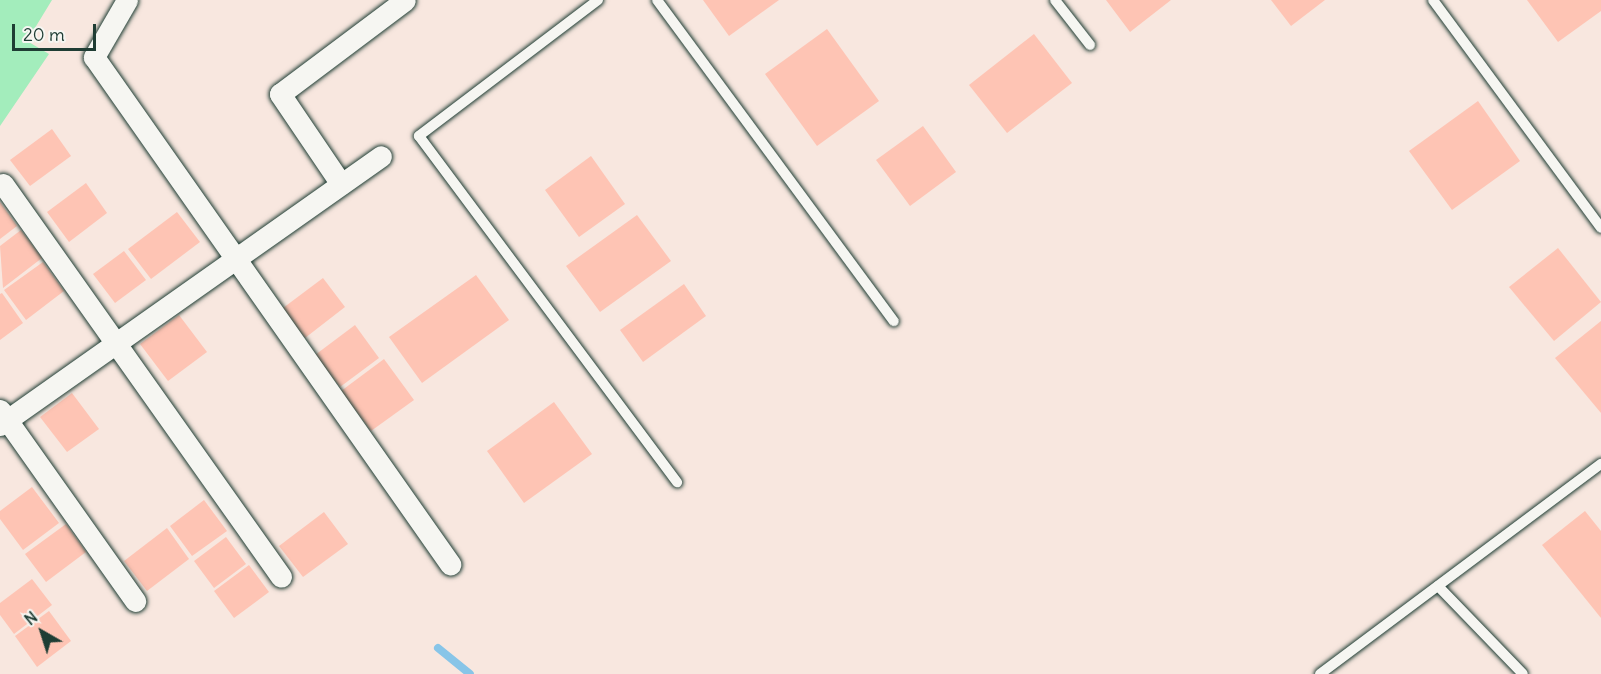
<!DOCTYPE html>
<html>
<head>
<meta charset="utf-8">
<style>
	body { margin:0 }
	#map { position:relative; width:1601px; height:674px; overflow:hidden; background:#f8e7df; font-family:Delius,sans-serif }
	div>[style] { position:absolute }
	.green>* { inset:0; background:#a3edbc }
	.stream>* { height:8px; margin:-4px; padding:0 4px; transform-origin:4px; border-radius:4px; background:#88c5e8 }
	.building>* { inset:0; background:#fec4b4 }
	.roads { filter:drop-shadow(0 0 2px #1f3d34) drop-shadow(0 0 2px #1f3d34) }
	.service>* { height:10px; margin:-5px; padding:0 5px; transform-origin:5px; border-radius:5px; background:#f6f6f2 }
	.minor>* { height:21px; margin:-10.5px; padding:0 10.5px; transform-origin:10.5px; border-radius:10.5px; background:#f6f6f2 }
	span { translate:-50% -50%; white-space:nowrap; text-align:center; line-height:1.15; -webkit-text-stroke:4.5px #f6f6f2; paint-order:stroke }
	.north { position:absolute; left:12px; top:602px; width:60px; height:60px; -webkit-text-stroke:4px #f6f6f2; paint-order:stroke; rotate:321deg; font-size:16px; font-weight:700; line-height:24px; text-align:center; color:#1f3d34 }
	.north::after { content:''; display:block; margin:auto; width:21px; height:27px; background:#1f3d34; clip-path:polygon(50% 0,100% 100%,50% 72%,0 100%) }
	.scale { position:absolute; left:12px; top:24px; width:84px; height:27px; box-sizing:border-box; border:3px solid #1f3d34; border-top:0; padding-left:8px; font-size:18px; line-height:21px; white-space:nowrap; color:#1f3d34; -webkit-text-stroke:4px #f6f6f2; paint-order:stroke }
</style>
</head>
<body>
<div id="map">
	<div class="green">
		<div style="clip-path:polygon(0 0,52px 0,27px 41px,49px 54px,0 126px)"></div>
	</div>
	<div class="stream">
		<div style="left:438px;top:648px;width:41px;rotate:39.1deg"></div>
	</div>
	<div class="building">
		<div style="clip-path:polygon(703px 0,779px 0,729px 36px)"></div>
		<div style="clip-path:polygon(1106px 0,1171px 0,1130px 32px)"></div>
		<div style="clip-path:polygon(1271px 0,1325px 0,1291px 26px)"></div>
		<div style="clip-path:polygon(1527px 0,1601px 0,1601px 11px,1558px 42px)"></div>
		<div style="clip-path:polygon(827px 29px,879px 101px,817px 146px,765px 74px)"></div>
		<div style="clip-path:polygon(1034px 34px,1072px 83px,1007px 133px,969px 85px)"></div>
		<div style="clip-path:polygon(1478px 101px,1520px 161px,1452px 210px,1409px 151px)"></div>
		<div style="clip-path:polygon(923px 126px,956px 172px,910px 206px,876px 160px)"></div>
		<div style="clip-path:polygon(52px 129px,71px 156px,30px 186px,10px 160px)"></div>
		<div style="clip-path:polygon(591px 156px,625px 204px,579px 237px,545px 190px)"></div>
		<div style="clip-path:polygon(86px 183px,107px 213px,69px 242px,47px 212px)"></div>
		<div style="clip-path:polygon(0 202px,17px 226px,0 239px)"></div>
		<div style="clip-path:polygon(177px 212px,200px 242px,151px 279px,128px 249px)"></div>
		<div style="clip-path:polygon(637px 215px,671px 261px,600px 312px,566px 266px)"></div>
		<div style="clip-path:polygon(21px 230px,42px 258px,3px 288px,0 246px)"></div>
		<div style="clip-path:polygon(1558px 248px,1601px 302px,1554px 341px,1509px 287px)"></div>
		<div style="clip-path:polygon(124px 251px,146px 280px,115px 303px,93px 274px)"></div>
		<div style="clip-path:polygon(43px 262px,64px 291px,26px 320px,4px 290px)"></div>
		<div style="clip-path:polygon(476px 275px,509px 320px,422px 383px,389px 337px)"></div>
		<div style="clip-path:polygon(323px 278px,345px 307px,305px 338px,283px 308px)"></div>
		<div style="clip-path:polygon(684px 284px,706px 316px,643px 362px,620px 330px)"></div>
		<div style="clip-path:polygon(2px 293px,23px 323px,0 340px,0 294px)"></div>
		<div style="clip-path:polygon(179px 315px,207px 352px,168px 381px,140px 344px)"></div>
		<div style="clip-path:polygon(1601px 321px,1601px 413px,1555px 358px)"></div>
		<div style="clip-path:polygon(355px 325px,379px 358px,340px 387px,315px 355px)"></div>
		<div style="clip-path:polygon(384px 359px,414px 400px,371px 431px,341px 391px)"></div>
		<div style="clip-path:polygon(72px 393px,99px 429px,67px 452px,40px 417px)"></div>
		<div style="clip-path:polygon(554px 402px,592px 454px,524px 503px,487px 451px)"></div>
		<div style="clip-path:polygon(32px 487px,59px 523px,23px 550px,0 519px,0 511px)"></div>
		<div style="clip-path:polygon(204px 500px,227px 531px,192px 556px,170px 526px)"></div>
		<div style="clip-path:polygon(1585px 511px,1601px 531px,1601px 618px,1542px 545px)"></div>
		<div style="clip-path:polygon(324px 512px,348px 544px,303px 577px,279px 546px)"></div>
		<div style="clip-path:polygon(66px 524px,86px 552px,46px 582px,25px 554px)"></div>
		<div style="clip-path:polygon(167px 528px,189px 559px,147px 591px,124px 561px)"></div>
		<div style="clip-path:polygon(226px 537px,246px 564px,214px 588px,194px 561px)"></div>
		<div style="clip-path:polygon(249px 565px,269px 592px,234px 618px,214px 591px)"></div>
		<div style="clip-path:polygon(32px 579px,52px 605px,14px 634px,0 615px,0 603px)"></div>
		<div style="clip-path:polygon(49px 611px,71px 641px,37px 667px,15px 636px)"></div>
	</div>
	<div class="roads">
		<div class="service">
			<div style="left:598px;top:0;width:225px;rotate:142.8deg"></div>
			<div style="left:419px;top:136px;width:432px;rotate:53.3deg"></div>
			<div style="left:657px;top:0;width:399px;rotate:53.6deg"></div>
			<div style="left:1055px;top:0;width:57px;rotate:52.1deg"></div>
			<div style="left:1433px;top:0;width:283px;rotate:53.6deg"></div>
			<div style="left:1438px;top:586px;width:122px;rotate:46deg"></div>
			<div style="left:1320px;top:674px;width:351px;rotate:-36.8deg"></div>
		</div>
		<div class="minor">
			<div style="left:127px;top:0;width:66px;rotate:120.1deg"></div>
			<div style="left:94px;top:57px;width:620px;rotate:54.92deg"></div>
			<div style="left:3px;top:184px;width:481px;rotate:54.7deg"></div>
			<div style="left:341px;top:184px;width:109px;rotate:-124.1deg"></div>
			<div style="left:280px;top:94px;width:156px;rotate:-36.9deg"></div>
			<div style="left:0;top:410px;width:234px;rotate:54.7deg"></div>
			<div style="left:0;top:425px;width:466px;rotate:-35.2deg"></div>
		</div>
	</div>
	<div class="north">N</div>
	<div class="scale">20 m</div>
</div>
</body>
</html>
